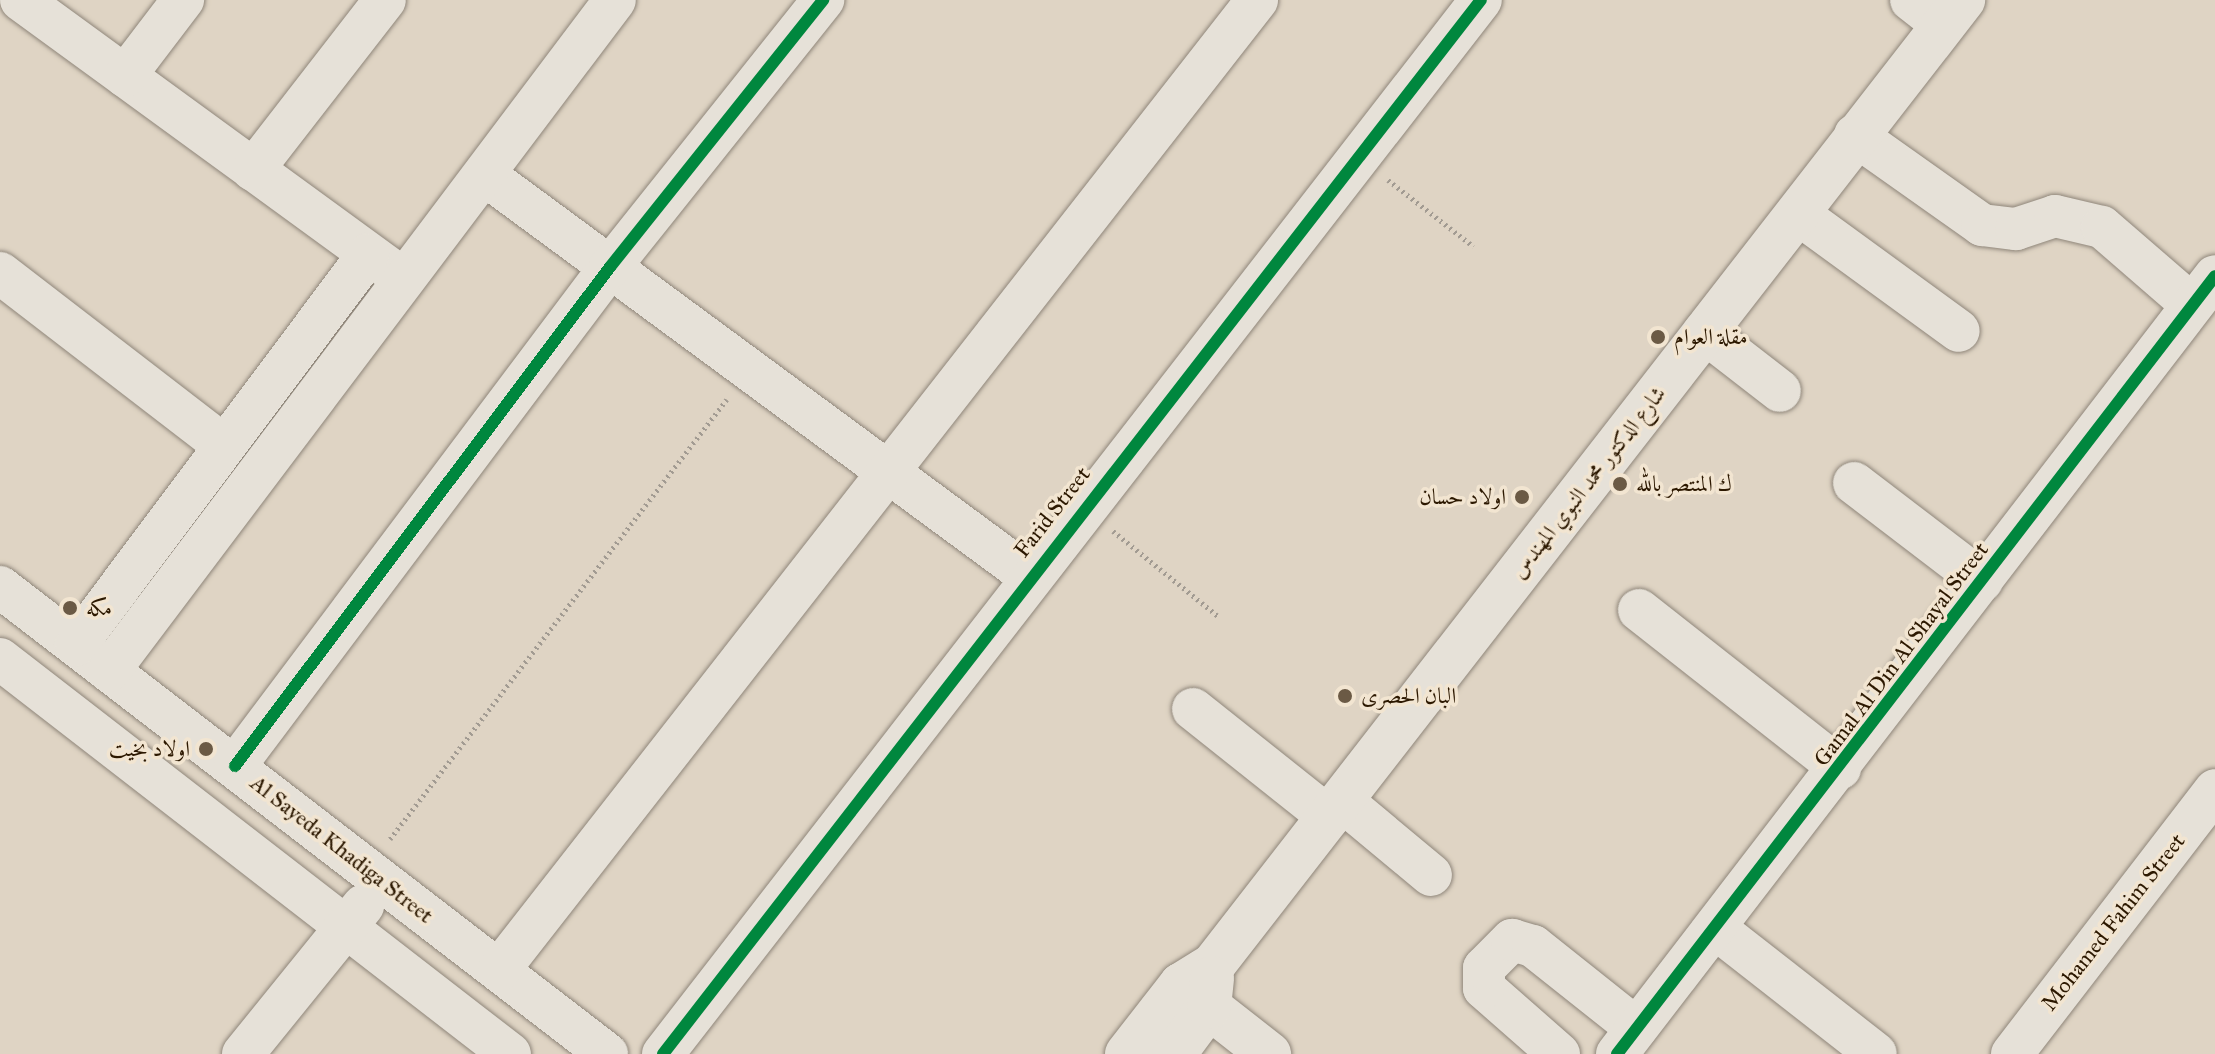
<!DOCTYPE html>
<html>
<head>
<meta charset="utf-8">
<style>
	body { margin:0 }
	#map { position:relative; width:2215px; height:1054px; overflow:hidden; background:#dfd4c4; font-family:"IM FELL Great Primer",Amiri,serif }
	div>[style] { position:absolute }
	.path>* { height:5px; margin-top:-2.5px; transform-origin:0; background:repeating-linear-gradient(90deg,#a29b92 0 2px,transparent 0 6px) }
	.roads { filter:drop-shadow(0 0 2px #8f867a) drop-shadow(0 0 2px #8f867a) }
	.street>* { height:42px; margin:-21px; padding:0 21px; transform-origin:21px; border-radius:21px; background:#e6e1d8 }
	.secondary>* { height:44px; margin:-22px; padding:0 22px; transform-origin:22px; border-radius:22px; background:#e6e1d8 }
	.cycleway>* { height:12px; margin:-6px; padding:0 6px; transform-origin:6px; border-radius:6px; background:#00873e }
	.dots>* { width:22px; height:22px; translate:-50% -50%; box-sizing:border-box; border:4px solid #f2e5d1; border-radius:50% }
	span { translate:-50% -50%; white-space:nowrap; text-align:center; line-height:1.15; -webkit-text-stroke:7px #f2e5d1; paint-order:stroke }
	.poi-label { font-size:22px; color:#2c1800 }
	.left { translate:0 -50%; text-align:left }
	.right { translate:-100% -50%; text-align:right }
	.street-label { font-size:22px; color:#2c1800 }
</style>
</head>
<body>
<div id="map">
	<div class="path">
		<div style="left:1388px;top:180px;width:108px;rotate:37.8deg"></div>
		<div style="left:1113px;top:531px;width:135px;rotate:39deg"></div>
		<div style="left:390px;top:839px;width:554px;rotate:-52.55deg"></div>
	</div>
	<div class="roads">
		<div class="street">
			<div style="left:21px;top:0;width:457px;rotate:36.1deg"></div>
			<div style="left:1911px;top:0;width:41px;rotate:38deg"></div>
			<div style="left:125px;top:76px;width:96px;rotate:-52.7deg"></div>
			<div style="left:1855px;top:135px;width:156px;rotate:35.3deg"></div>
			<div style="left:1982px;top:225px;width:34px;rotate:7deg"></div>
			<div style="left:2016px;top:229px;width:41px;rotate:-18.4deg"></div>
			<div style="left:2055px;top:216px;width:48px;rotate:13.2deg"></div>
			<div style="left:2102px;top:227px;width:119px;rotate:40.9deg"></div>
			<div style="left:253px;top:170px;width:215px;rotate:-52.2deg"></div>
			<div style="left:485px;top:175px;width:674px;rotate:36.38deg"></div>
			<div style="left:1797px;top:213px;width:200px;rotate:36.1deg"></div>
			<div style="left:0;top:273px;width:282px;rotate:37.6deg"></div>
			<div style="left:1704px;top:332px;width:96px;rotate:37.8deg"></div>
			<div style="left:1854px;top:483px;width:161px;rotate:37.4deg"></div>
			<div style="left:0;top:587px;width:766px;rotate:37.57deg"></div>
			<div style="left:1639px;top:610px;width:256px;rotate:38.2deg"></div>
			<div style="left:76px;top:645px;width:488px;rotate:-53.2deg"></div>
			<div style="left:0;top:659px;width:645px;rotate:37.76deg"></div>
			<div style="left:109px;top:671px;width:840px;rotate:-52.98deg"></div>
			<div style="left:1193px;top:709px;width:174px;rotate:38.5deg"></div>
			<div style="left:235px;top:766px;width:624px;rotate:-53.08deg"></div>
			<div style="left:610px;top:267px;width:342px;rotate:-51.4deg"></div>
			<div style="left:1341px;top:800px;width:117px;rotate:39.8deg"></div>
			<div style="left:1715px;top:928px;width:204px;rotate:38deg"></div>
			<div style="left:499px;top:970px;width:1231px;rotate:-51.99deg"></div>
			<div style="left:243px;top:1054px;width:191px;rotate:-51deg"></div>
			<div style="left:663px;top:1054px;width:1334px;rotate:-52.19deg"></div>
			<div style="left:1559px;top:1054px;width:100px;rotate:-138.7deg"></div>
			<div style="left:1484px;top:988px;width:20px;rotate:-90deg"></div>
			<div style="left:1484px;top:968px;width:40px;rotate:-45deg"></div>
			<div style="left:1512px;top:940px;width:22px;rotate:16deg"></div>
			<div style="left:1533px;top:946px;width:132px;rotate:38.5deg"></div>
			<div style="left:1617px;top:1054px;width:981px;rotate:-52.45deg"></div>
			<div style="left:2012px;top:1054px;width:333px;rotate:-52.4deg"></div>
		</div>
		<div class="secondary">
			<div style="left:1181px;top:985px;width:112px;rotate:38.1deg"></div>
			<div style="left:1127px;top:1054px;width:88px;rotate:-52deg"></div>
			<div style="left:1181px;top:985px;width:39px;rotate:-32deg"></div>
			<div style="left:1214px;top:964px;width:1221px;rotate:-52.15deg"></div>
			<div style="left:1174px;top:1054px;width:59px;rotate:-53.3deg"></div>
			<div style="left:1209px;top:1007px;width:29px;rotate:-84deg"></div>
		</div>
	</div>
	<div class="cycleway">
		<div style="left:235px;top:766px;width:624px;rotate:-53.08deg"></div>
		<div style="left:610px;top:267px;width:342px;rotate:-51.4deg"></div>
		<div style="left:663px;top:1054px;width:1334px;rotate:-52.19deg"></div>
		<div style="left:1617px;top:1054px;width:981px;rotate:-52.45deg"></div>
	</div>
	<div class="dots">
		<div style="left:1658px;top:337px;background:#6b5a45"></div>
		<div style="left:1620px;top:484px;background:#6b5a45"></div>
		<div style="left:1522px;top:497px;background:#6b5a45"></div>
		<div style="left:70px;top:608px;background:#6b5a45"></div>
		<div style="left:1345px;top:696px;background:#6b5a45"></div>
		<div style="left:206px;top:749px;background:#6b5a45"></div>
	</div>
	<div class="poi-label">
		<span class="left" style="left:1674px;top:337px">مقلة العوام</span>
		<span class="left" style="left:1636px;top:484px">ك المنتصر بالله</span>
		<span class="right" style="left:1506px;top:497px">اولاد حسان</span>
		<span class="left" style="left:86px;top:608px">مكه</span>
		<span class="left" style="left:1361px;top:696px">البان الحصرى</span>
		<span class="right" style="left:190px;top:749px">اولاد بخيت</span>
	</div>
	<div class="street-label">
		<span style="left:1588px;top:482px;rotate:-52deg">شارع الدكتور محمد النبوي المهندس</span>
		<span style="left:1052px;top:512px;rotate:-52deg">Farid Street</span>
		<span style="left:1901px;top:654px;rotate:-53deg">Gamal Al Din Al Shayal Street</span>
		<span style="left:342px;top:849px;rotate:38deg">Al Sayeda Khadiga Street</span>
		<span style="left:2113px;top:922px;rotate:-52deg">Mohamed Fahim Street</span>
	</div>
</div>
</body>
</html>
